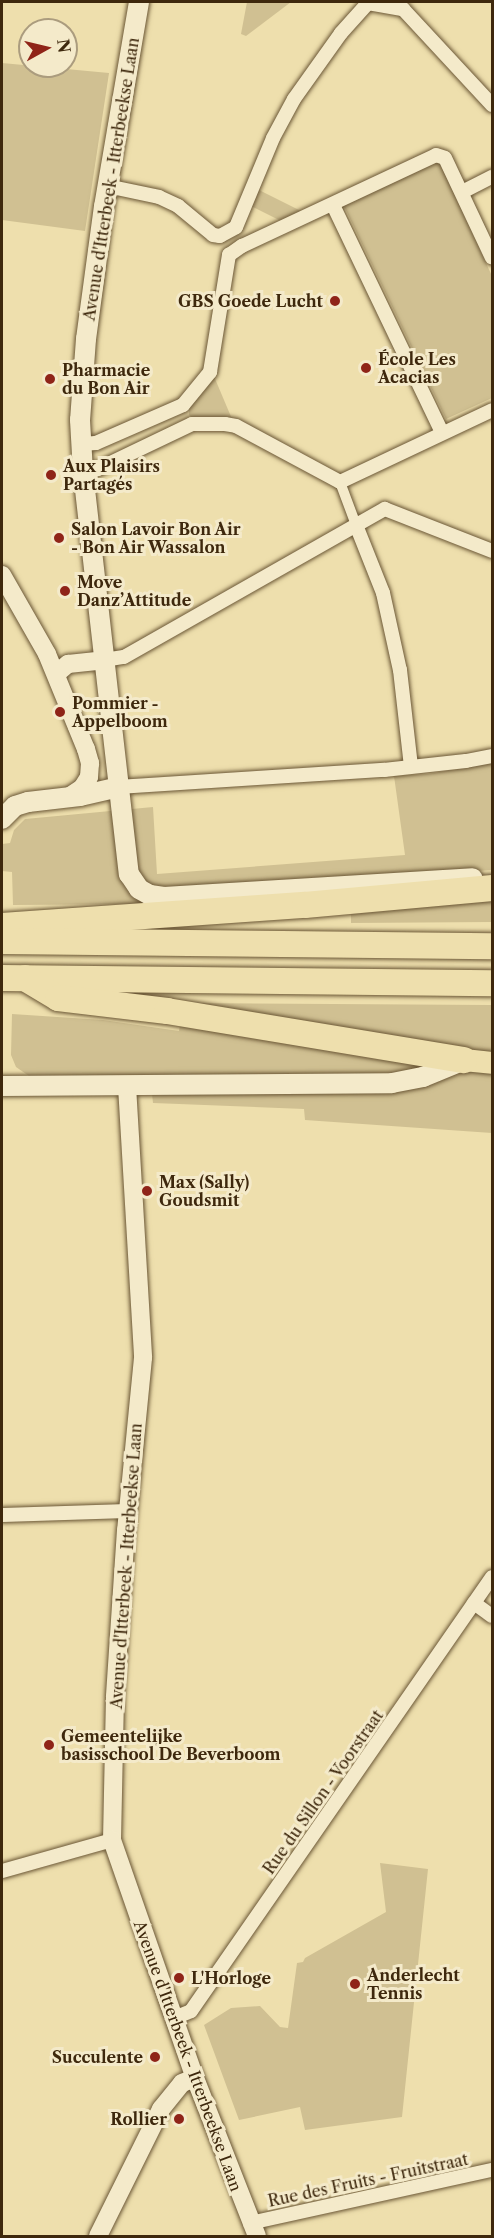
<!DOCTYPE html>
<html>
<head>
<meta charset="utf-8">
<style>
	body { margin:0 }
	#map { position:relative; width:494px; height:2238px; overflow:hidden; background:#eedfad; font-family:"Libre Caslon Text",serif }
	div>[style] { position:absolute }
	.green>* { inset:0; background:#d0c092 }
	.roads { filter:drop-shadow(0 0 2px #6a5635) drop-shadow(0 0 2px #6a5635) }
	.pedestrian>* { height:10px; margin:-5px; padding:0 5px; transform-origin:5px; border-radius:5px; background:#f4eaca }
	.minor>* { height:14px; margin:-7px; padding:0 7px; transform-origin:7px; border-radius:7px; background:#f4eaca }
	.tertiary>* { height:18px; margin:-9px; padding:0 9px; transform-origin:9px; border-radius:9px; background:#f4eaca }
	.secondary>* { height:20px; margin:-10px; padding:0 10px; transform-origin:10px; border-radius:10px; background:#f4eaca }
	.primary>* { height:22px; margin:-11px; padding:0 11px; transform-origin:11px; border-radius:11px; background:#eedfad }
	.motorway>* { height:26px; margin:-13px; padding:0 13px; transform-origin:13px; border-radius:13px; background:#eedfad }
	.dots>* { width:16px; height:16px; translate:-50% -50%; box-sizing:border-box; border:3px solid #f4eaca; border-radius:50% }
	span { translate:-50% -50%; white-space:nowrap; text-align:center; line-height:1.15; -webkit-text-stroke:6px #f4eaca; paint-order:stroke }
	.street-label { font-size:16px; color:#3e280d }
	.poi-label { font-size:16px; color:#3e280d; font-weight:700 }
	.right { translate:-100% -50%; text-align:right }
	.left { translate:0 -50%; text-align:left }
	.frame { position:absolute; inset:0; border:3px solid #3e280d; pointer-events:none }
	.north { position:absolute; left:18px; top:18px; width:60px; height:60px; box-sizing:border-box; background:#f4eaca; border:2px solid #ab9c7e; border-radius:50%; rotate:82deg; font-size:16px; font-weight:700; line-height:24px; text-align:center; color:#3e280d }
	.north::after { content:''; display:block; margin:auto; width:21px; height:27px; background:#8f2418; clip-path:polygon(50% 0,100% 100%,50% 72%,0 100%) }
</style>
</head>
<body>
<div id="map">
	<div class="green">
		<div style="clip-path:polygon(247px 2px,291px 2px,246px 36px,241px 34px)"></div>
		<div style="clip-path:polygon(2px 63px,109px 73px,85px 231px,2px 220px)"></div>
		<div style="clip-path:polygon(439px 161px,492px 276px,492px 398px,446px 419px,344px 206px)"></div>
		<div style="clip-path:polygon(255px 188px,305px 213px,285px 223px,249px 205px)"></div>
		<div style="clip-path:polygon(213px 374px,232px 419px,194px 420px,189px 415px,189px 405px)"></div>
		<div style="clip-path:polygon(492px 763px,492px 870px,163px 890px,142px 904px,13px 905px,12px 872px,2px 871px,2px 844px,10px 843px,14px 830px,25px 819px,153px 807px,157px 874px,405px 855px,394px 776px,428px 774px)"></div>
		<div style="clip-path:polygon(492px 899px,492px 922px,351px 923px,351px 913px)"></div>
		<div style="clip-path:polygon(183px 1003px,492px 1005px,492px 1133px,305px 1120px,304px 1109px,153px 1103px,150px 1075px,29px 1076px,16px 1067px,11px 1055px,12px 1014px,103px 1020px,179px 1031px)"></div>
		<div style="clip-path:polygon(380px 1863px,428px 1869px,402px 2117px,305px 2130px,300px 2107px,239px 2120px,204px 2025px,231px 2008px,260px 2006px,280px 2027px,288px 2028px,297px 1963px,303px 1962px,305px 1958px,386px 1912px)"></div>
	</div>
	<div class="roads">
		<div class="pedestrian">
			<div style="left:340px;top:482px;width:46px;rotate:69.6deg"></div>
		</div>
		<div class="minor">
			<div style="left:107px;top:186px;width:53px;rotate:11.9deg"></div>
			<div style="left:159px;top:197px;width:21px;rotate:25deg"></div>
			<div style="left:178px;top:206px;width:45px;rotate:39.6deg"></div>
			<div style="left:213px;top:235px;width:7px;rotate:8deg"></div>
			<div style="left:220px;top:236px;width:18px;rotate:-29deg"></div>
			<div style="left:236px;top:227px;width:96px;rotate:-67.4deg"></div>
			<div style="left:273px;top:138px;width:44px;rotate:-61.7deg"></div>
			<div style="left:294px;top:99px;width:81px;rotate:-54.5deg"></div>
			<div style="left:341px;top:33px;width:40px;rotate:-48deg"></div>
			<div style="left:368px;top:3px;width:36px;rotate:10deg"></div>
			<div style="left:403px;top:9px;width:131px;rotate:47.2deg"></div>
			<div style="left:462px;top:192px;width:34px;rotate:-27deg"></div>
			<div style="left:333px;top:205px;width:252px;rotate:64.4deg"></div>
			<div style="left:81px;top:444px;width:15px;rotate:-4deg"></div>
			<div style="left:96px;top:443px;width:95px;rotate:-23.6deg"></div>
			<div style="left:183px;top:405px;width:43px;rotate:-50.7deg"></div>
			<div style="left:210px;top:372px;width:119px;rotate:-80.8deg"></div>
			<div style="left:229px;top:255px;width:16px;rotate:-35deg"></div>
			<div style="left:242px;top:246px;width:214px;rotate:-25.1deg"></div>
			<div style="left:436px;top:155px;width:9px;rotate:18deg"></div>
			<div style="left:445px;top:158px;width:110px;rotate:64.8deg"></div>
			<div style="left:83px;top:472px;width:15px;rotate:-11deg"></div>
			<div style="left:98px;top:469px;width:104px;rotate:-25.6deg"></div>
			<div style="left:192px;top:424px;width:33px"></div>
			<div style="left:225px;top:424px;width:11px;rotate:10deg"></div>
			<div style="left:236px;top:426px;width:118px;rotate:28.3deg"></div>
			<div style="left:340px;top:482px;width:168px;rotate:-25.3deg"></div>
			<div style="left:356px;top:525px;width:73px;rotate:68.3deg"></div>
			<div style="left:383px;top:593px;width:79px;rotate:77.6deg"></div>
			<div style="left:400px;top:670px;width:97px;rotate:83.5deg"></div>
			<div style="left:104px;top:660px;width:20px;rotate:-9deg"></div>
			<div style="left:124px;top:657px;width:300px;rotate:-29.6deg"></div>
			<div style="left:385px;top:509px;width:115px;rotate:21.4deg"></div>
			<div style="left:118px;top:787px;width:267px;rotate:-3.7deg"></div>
			<div style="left:384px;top:770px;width:82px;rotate:-6.3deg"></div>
			<div style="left:466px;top:761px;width:26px;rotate:-11deg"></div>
			<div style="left:2px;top:1515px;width:126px;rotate:-1.8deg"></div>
			<div style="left:474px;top:1603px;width:22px;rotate:36deg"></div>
			<div style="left:2px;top:1871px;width:114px;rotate:-15.7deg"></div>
			<div style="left:174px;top:2018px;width:18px;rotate:-22deg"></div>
			<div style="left:191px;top:2011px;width:528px;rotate:-55.26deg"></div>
			<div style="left:250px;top:2223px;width:248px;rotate:-12.4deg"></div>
		</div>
		<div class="tertiary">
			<div style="left:2px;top:575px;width:91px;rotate:60.3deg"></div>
			<div style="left:47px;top:654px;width:103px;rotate:67.7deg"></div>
			<div style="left:86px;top:749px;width:15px;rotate:74deg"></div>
			<div style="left:90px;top:763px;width:14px;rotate:94deg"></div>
			<div style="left:89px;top:777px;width:13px;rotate:122deg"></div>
			<div style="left:82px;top:788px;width:18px;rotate:146deg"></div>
			<div style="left:56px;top:674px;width:16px;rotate:-40deg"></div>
			<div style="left:68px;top:664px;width:36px;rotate:-6deg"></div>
			<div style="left:127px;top:1086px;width:272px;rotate:86.6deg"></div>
			<div style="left:143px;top:1358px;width:173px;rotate:95.6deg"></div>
			<div style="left:126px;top:1530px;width:167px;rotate:93.8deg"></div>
			<div style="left:115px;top:1697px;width:143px;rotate:91.2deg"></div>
			<div style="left:112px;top:1840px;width:252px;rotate:70.8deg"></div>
			<div style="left:195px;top:2078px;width:170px;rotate:68.6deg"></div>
			<div style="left:98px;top:2236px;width:142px;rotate:-63.6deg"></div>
			<div style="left:161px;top:2109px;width:33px;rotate:-51deg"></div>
			<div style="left:182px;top:2083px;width:14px;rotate:-21deg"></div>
		</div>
		<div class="secondary">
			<div style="left:139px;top:2px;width:207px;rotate:99.7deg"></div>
			<div style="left:104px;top:206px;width:134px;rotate:97.7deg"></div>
			<div style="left:86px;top:339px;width:81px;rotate:94.2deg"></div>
			<div style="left:80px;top:420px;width:52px;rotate:86.7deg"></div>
			<div style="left:83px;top:472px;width:405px;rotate:83.5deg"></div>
			<div style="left:129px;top:874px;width:18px;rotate:56deg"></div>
			<div style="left:139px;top:889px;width:13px;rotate:29deg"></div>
			<div style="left:150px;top:895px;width:14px;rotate:8deg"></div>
			<div style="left:164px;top:897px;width:309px;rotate:-3.5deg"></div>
			<div style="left:2px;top:819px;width:18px;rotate:-45deg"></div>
			<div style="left:15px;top:806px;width:14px;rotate:-17deg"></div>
			<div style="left:28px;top:802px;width:52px;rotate:-6.6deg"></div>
			<div style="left:80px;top:796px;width:39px;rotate:-13deg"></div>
			<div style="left:2px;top:1086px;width:390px;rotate:-0.4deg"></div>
			<div style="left:392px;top:1083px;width:32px;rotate:-11deg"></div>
			<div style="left:423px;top:1077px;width:44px;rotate:-22.5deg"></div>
		</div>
		<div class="primary">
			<div style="left:464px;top:1060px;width:28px;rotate:6deg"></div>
		</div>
		<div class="motorway">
			<div style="left:2px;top:926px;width:304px;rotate:-4deg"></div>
			<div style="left:305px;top:905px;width:188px;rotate:-5.2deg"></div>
			<div style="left:2px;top:941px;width:490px;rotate:0.6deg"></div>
			<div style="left:2px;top:978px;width:490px;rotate:0.6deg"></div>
			<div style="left:25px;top:978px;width:39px;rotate:31deg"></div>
			<div style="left:58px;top:998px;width:110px;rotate:6.8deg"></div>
			<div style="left:167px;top:1011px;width:301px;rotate:9.4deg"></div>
		</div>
	</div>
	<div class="dots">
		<div style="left:335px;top:301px;background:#8f2418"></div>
		<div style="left:366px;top:368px;background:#8f2418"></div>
		<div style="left:50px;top:379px;background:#8f2418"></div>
		<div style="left:51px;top:475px;background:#8f2418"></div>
		<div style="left:59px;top:538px;background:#8f2418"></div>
		<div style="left:65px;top:591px;background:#8f2418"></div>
		<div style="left:60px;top:712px;background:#8f2418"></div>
		<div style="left:147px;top:1191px;background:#8f2418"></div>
		<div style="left:49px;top:1745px;background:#8f2418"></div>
		<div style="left:179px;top:1978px;background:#8f2418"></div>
		<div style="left:355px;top:1984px;background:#8f2418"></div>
		<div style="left:155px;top:2057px;background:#8f2418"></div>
		<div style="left:179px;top:2119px;background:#8f2418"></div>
	</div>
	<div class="street-label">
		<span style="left:111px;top:179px;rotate:-81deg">Avenue d'Itterbeek - Itterbeekse Laan</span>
		<span style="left:126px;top:1566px;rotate:-86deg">Avenue d'Itterbeek - Itterbeekse Laan</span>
		<span style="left:323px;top:1792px;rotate:-55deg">Rue du Sillon - Voorstraat</span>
		<span style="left:188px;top:2056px;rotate:70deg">Avenue d'Itterbeek - Itterbeekse Laan</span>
		<span style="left:368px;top:2180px;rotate:-12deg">Rue des Fruits - Fruitstraat</span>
	</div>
	<div class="poi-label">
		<span class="right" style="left:323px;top:301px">GBS Goede Lucht</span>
		<span class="left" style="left:378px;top:368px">École Les<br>Acacias</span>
		<span class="left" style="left:62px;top:379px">Pharmacie<br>du Bon Air</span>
		<span class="left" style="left:63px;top:475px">Aux Plaisirs<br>Partagés</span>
		<span class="left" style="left:71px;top:538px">Salon Lavoir Bon Air<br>- Bon Air Wassalon</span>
		<span class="left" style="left:77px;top:591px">Move<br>Danz’Attitude</span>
		<span class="left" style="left:72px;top:712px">Pommier -<br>Appelboom</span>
		<span class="left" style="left:159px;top:1191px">Max (Sally)<br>Goudsmit</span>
		<span class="left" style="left:61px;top:1745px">Gemeentelijke<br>basisschool De Beverboom</span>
		<span class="left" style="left:367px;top:1984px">Anderlecht<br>Tennis</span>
		<span class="left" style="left:191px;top:1978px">L'Horloge</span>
		<span class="right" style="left:143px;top:2057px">Succulente</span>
		<span class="right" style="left:167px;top:2119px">Rollier</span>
	</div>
	<div class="frame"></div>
	<div class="north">N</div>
</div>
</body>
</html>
